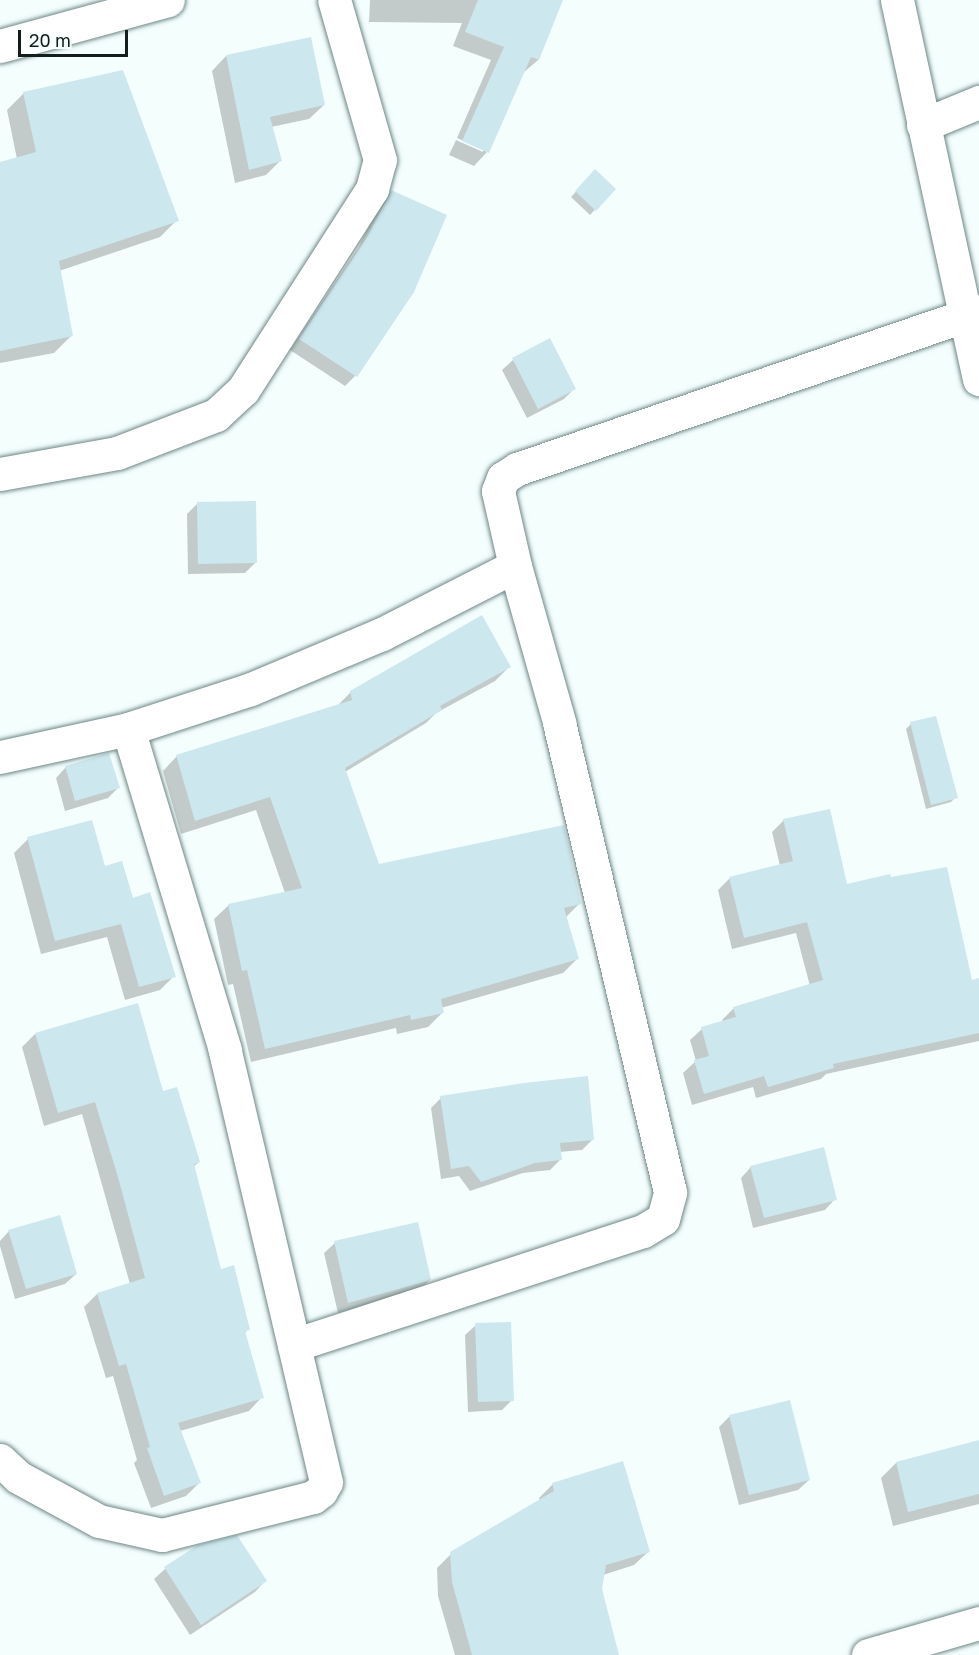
<!DOCTYPE html>
<html>
<head>
<meta charset="utf-8">
<style>
	body { margin:0 }
	#map { position:relative; width:979px; height:1655px; overflow:hidden; background:#f3fefd; font-family:"Golos Text",sans-serif }
	div>[style] { position:absolute }
	.shadow>* { inset:0; background:#0003 }
	.building>* { inset:0; background:#cde7ee }
	.roads { filter:drop-shadow(0 0 2px #6e8785) drop-shadow(0 0 2px #6e8785) }
	.street>* { height:33px; margin:-16.5px; padding:0 16.5px; transform-origin:16.5px; border-radius:16.5px; background:#fff }
	span { translate:-50% -50%; white-space:nowrap; text-align:center; line-height:1.15; -webkit-text-stroke:5px #f3fefd; paint-order:stroke }
	.scale { position:absolute; left:18px; top:30px; width:110px; height:27px; box-sizing:border-box; border:3px solid #131d1c; border-top:0; padding-left:8px; font-size:18px; line-height:21px; white-space:nowrap; color:#131d1c; -webkit-text-stroke:4px #f3fefd; paint-order:stroke }
</style>
</head>
<body>
<div id="map">
	<div class="shadow">
		<div style="clip-path:polygon(370px 0,561px 0,538px 60px,523px 73px,487px 152px,474px 166px,449px 155px,456px 140px,483px 152px,483px 149px,457px 138px,491px 60px,453px 46px,462px 23px,369px 22px)"></div>
		<div style="clip-path:polygon(226px 56px,324px 105px,309px 119px,271px 127px,280px 161px,266px 175px,235px 183px,212px 71px)"></div>
		<div style="clip-path:polygon(24px 93px,177px 220px,160px 237px,59px 271px,71px 336px,54px 353px,0 363px,0 164px,17px 159px,7px 110px)"></div>
		<div style="clip-path:polygon(595px 171px,614px 189px,590px 215px,571px 197px)"></div>
		<div style="clip-path:polygon(392px 192px,355px 376px,345px 386px,290px 350px,358px 248px,381px 202px)"></div>
		<div style="clip-path:polygon(513px 360px,574px 389px,564px 399px,527px 418px,502px 370px)"></div>
		<div style="clip-path:polygon(197px 504px,256px 562px,245px 573px,188px 574px,187px 514px)"></div>
		<div style="clip-path:polygon(509px 667px,495px 681px,436px 713px,426px 723px,345px 772px,378px 865px,579px 904px,565px 918px,577px 959px,563px 973px,441px 1008px,442px 1013px,428px 1027px,397px 1034px,396px 1028px,251px 1062px,233px 984px,228px 985px,214px 919px,229px 905px,285px 893px,256px 810px,181px 834px,163px 771px,177px 756px,336px 707px,351px 692px)"></div>
		<div style="clip-path:polygon(911px 724px,956px 797px,951px 802px,926px 809px,906px 729px)"></div>
		<div style="clip-path:polygon(66px 767px,118px 788px,108px 798px,65px 811px,56px 778px)"></div>
		<div style="clip-path:polygon(784px 820px,846px 886px,890px 879px,971px 981px,979px 979px,979px 1041px,826px 1074px,821px 1079px,756px 1098px,753px 1087px,692px 1105px,683px 1073px,696px 1061px,690px 1040px,702px 1029px,723px 1022px,722px 1020px,734px 1008px,810px 986px,796px 933px,732px 949px,718px 890px,729px 879px,780px 866px,772px 832px)"></div>
		<div style="clip-path:polygon(28px 839px,132px 900px,174px 976px,160px 990px,125px 1000px,107px 937px,41px 954px,14px 853px)"></div>
		<div style="clip-path:polygon(35px 1034px,162px 1093px,199px 1162px,193px 1167px,220px 1270px,248px 1329px,244px 1334px,262px 1397px,249px 1411px,180px 1431px,199px 1483px,186px 1496px,151px 1508px,134px 1463px,137px 1460px,113px 1376px,106px 1378px,84px 1307px,97px 1294px,130px 1284px,82px 1114px,44px 1126px,22px 1047px)"></div>
		<div style="clip-path:polygon(441px 1098px,593px 1139px,582px 1150px,559px 1152px,560px 1160px,550px 1170px,523px 1173px,470px 1191px,459px 1176px,441px 1179px,431px 1108px)"></div>
		<div style="clip-path:polygon(751px 1167px,835px 1199px,825px 1210px,753px 1228px,741px 1178px)"></div>
		<div style="clip-path:polygon(9px 1231px,76px 1274px,65px 1284px,15px 1299px,0 1246px,0 1241px)"></div>
		<div style="clip-path:polygon(335px 1243px,430px 1280px,419px 1290px,338px 1313px,324px 1253px)"></div>
		<div style="clip-path:polygon(476px 1325px,512px 1400px,502px 1410px,468px 1412px,465px 1335px)"></div>
		<div style="clip-path:polygon(730px 1416px,809px 1480px,798px 1490px,739px 1505px,719px 1427px)"></div>
		<div style="clip-path:polygon(979px 1441px,979px 1504px,893px 1526px,881px 1478px,896px 1463px)"></div>
		<div style="clip-path:polygon(553px 1484px,648px 1552px,634px 1565px,603px 1575px,601px 1589px,617px 1655px,455px 1655px,438px 1596px,437px 1568px,451px 1554px,540px 1502px,539px 1498px)"></div>
		<div style="clip-path:polygon(198px 1547px,265px 1581px,255px 1592px,190px 1635px,154px 1579px,165px 1569px)"></div>
	</div>
	<div class="building">
		<div style="clip-path:polygon(478px 0,563px 0,539px 60px,531px 57px,489px 153px,462px 141px,504px 47px,465px 32px)"></div>
		<div style="clip-path:polygon(311px 37px,325px 105px,270px 117px,282px 161px,249px 170px,226px 55px)"></div>
		<div style="clip-path:polygon(123px 70px,179px 221px,59px 261px,73px 336px,0 351px,0 162px,36px 152px,23px 92px)"></div>
		<div style="clip-path:polygon(595px 169px,616px 189px,596px 211px,575px 191px)"></div>
		<div style="clip-path:polygon(391px 190px,447px 215px,414px 292px,357px 377px,299px 339px,368px 236px)"></div>
		<div style="clip-path:polygon(550px 338px,576px 389px,538px 409px,512px 358px)"></div>
		<div style="clip-path:polygon(256px 501px,257px 563px,198px 564px,197px 502px)"></div>
		<div style="clip-path:polygon(482px 615px,511px 667px,440px 706px,442px 710px,345px 768px,379px 864px,564px 825px,581px 904px,564px 908px,579px 959px,441px 999px,444px 1013px,411px 1020px,410px 1015px,265px 1049px,247px 970px,242px 971px,228px 904px,302px 888px,270px 797px,195px 821px,176px 755px,352px 700px,350px 691px)"></div>
		<div style="clip-path:polygon(936px 716px,958px 798px,931px 805px,910px 722px)"></div>
		<div style="clip-path:polygon(109px 753px,120px 788px,75px 801px,65px 766px)"></div>
		<div style="clip-path:polygon(830px 809px,847px 884px,890px 874px,891px 877px,947px 867px,972px 980px,979px 978px,979px 1033px,833px 1064px,834px 1068px,768px 1087px,764px 1076px,704px 1094px,694px 1060px,709px 1056px,701px 1027px,736px 1017px,733px 1007px,823px 980px,807px 922px,744px 938px,729px 877px,793px 861px,783px 819px)"></div>
		<div style="clip-path:polygon(92px 820px,105px 866px,122px 861px,133px 898px,150px 892px,176px 977px,139px 987px,121px 924px,55px 941px,27px 837px)"></div>
		<div style="clip-path:polygon(138px 1003px,163px 1091px,177px 1087px,200px 1162px,194px 1164px,221px 1269px,234px 1265px,250px 1330px,245px 1331px,264px 1398px,178px 1423px,201px 1483px,164px 1496px,147px 1448px,150px 1447px,126px 1364px,119px 1366px,97px 1293px,145px 1278px,118px 1177px,95px 1102px,58px 1113px,35px 1033px)"></div>
		<div style="clip-path:polygon(588px 1076px,594px 1140px,560px 1143px,562px 1160px,535px 1163px,481px 1182px,469px 1166px,451px 1169px,440px 1096px,524px 1083px)"></div>
		<div style="clip-path:polygon(824px 1147px,837px 1200px,764px 1218px,750px 1166px)"></div>
		<div style="clip-path:polygon(60px 1215px,77px 1274px,26px 1289px,8px 1230px)"></div>
		<div style="clip-path:polygon(418px 1222px,431px 1280px,348px 1303px,334px 1241px)"></div>
		<div style="clip-path:polygon(511px 1322px,514px 1401px,478px 1402px,475px 1323px)"></div>
		<div style="clip-path:polygon(790px 1400px,810px 1480px,749px 1495px,729px 1415px)"></div>
		<div style="clip-path:polygon(979px 1440px,979px 1494px,908px 1512px,896px 1462px)"></div>
		<div style="clip-path:polygon(623px 1461px,650px 1552px,606px 1565px,602px 1589px,619px 1655px,472px 1655px,452px 1582px,450px 1552px,554px 1491px,552px 1483px)"></div>
		<div style="clip-path:polygon(237px 1535px,267px 1581px,201px 1625px,164px 1567px,198px 1545px)"></div>
	</div>
	<div class="roads">
		<div class="street">
			<div style="left:897px;top:0;width:388px;rotate:77.8deg"></div>
			<div style="left:0;top:46px;width:174px;rotate:-15.3deg"></div>
			<div style="left:923px;top:125px;width:61px;rotate:-22.3deg"></div>
			<div style="left:0;top:474px;width:119px;rotate:-10.2deg"></div>
			<div style="left:117px;top:453px;width:106px;rotate:-21deg"></div>
			<div style="left:216px;top:415px;width:37px;rotate:-43deg"></div>
			<div style="left:243px;top:390px;width:239px;rotate:-57.3deg"></div>
			<div style="left:372px;top:189px;width:30px;rotate:-75deg"></div>
			<div style="left:380px;top:160px;width:166px;rotate:-106deg"></div>
			<div style="left:0;top:757px;width:131px;rotate:-12.3deg"></div>
			<div style="left:128px;top:729px;width:129px;rotate:-18deg"></div>
			<div style="left:251px;top:689px;width:142px;rotate:-22.8deg"></div>
			<div style="left:382px;top:634px;width:149px;rotate:-27.1deg"></div>
			<div style="left:294px;top:1345px;width:367px;rotate:-18.1deg"></div>
			<div style="left:643px;top:1231px;width:23px;rotate:-31deg"></div>
			<div style="left:663px;top:1219px;width:28px;rotate:-75deg"></div>
			<div style="left:670px;top:1192px;width:480px;rotate:-103.3deg"></div>
			<div style="left:560px;top:725px;width:165px;rotate:-105.8deg"></div>
			<div style="left:515px;top:566px;width:77px;rotate:-102.8deg"></div>
			<div style="left:498px;top:491px;width:14px;rotate:-69deg"></div>
			<div style="left:503px;top:478px;width:17px;rotate:-33deg"></div>
			<div style="left:517px;top:469px;width:488px;rotate:-18.9deg"></div>
			<div style="left:0;top:1460px;width:25px;rotate:43deg"></div>
			<div style="left:18px;top:1477px;width:92px;rotate:28.5deg"></div>
			<div style="left:99px;top:1521px;width:65px;rotate:12.5deg"></div>
			<div style="left:162px;top:1535px;width:156px;rotate:-14.1deg"></div>
			<div style="left:313px;top:1497px;width:10px;rotate:-37deg"></div>
			<div style="left:321px;top:1491px;width:10px;rotate:-61deg"></div>
			<div style="left:326px;top:1482px;width:444px;rotate:-103.2deg"></div>
			<div style="left:225px;top:1050px;width:335px;rotate:-106.8deg"></div>
			<div style="left:868px;top:1655px;width:116px;rotate:-16.1deg"></div>
		</div>
	</div>
	<div class="scale">20 m</div>
</div>
</body>
</html>
